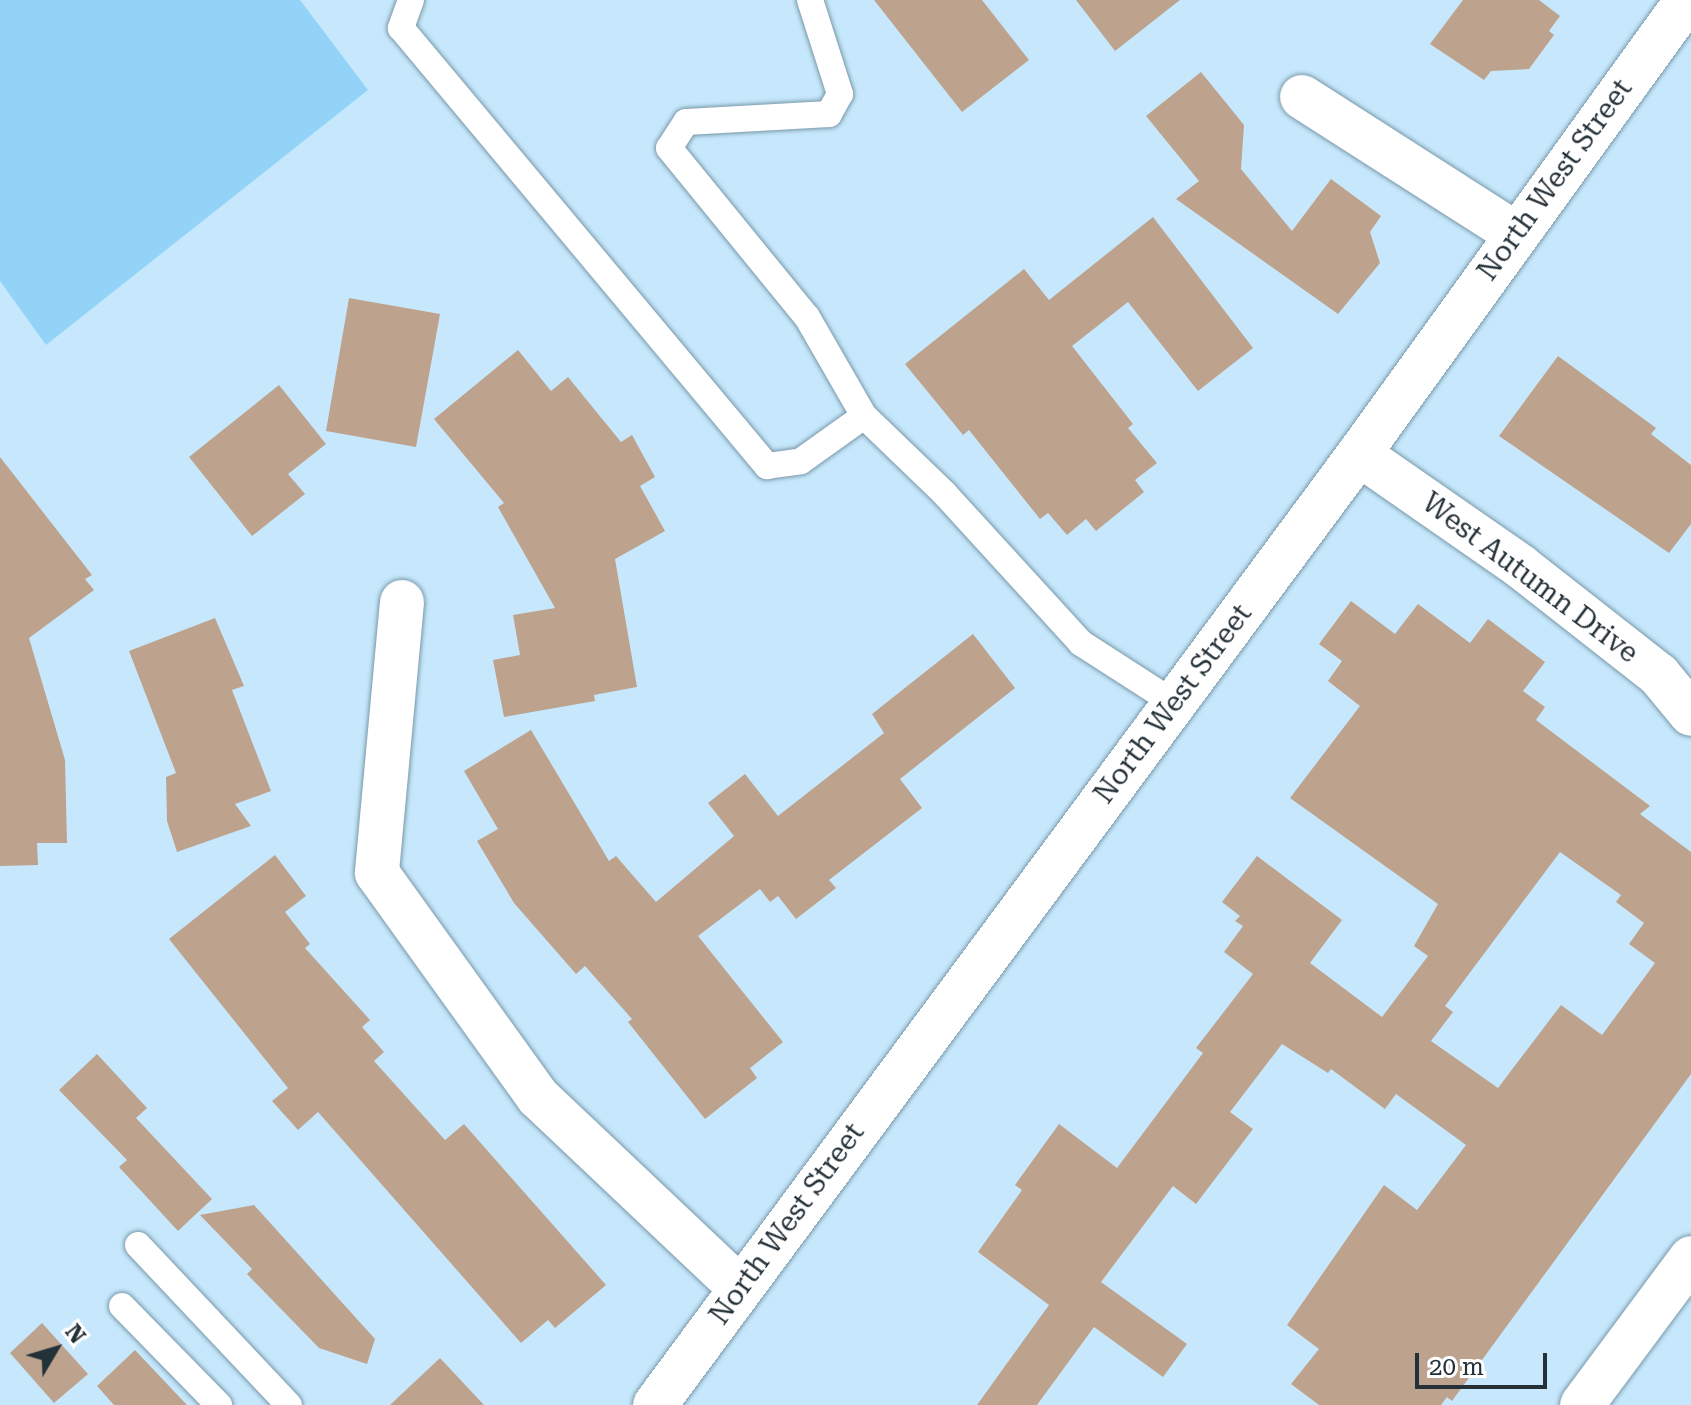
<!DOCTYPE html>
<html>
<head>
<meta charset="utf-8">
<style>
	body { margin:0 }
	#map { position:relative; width:1691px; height:1405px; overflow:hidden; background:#c7e8fc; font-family:"Roboto Serif",serif }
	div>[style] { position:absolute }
	.green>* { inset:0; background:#92d3f7 }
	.building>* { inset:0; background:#bda38d }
	.roads { filter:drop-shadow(0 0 2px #7998aa) drop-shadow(0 0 2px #7998aa) }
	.lane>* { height:26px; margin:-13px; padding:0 13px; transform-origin:13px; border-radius:13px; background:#fff }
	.street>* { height:44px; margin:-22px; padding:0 22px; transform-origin:22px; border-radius:22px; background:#fff }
	.secondary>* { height:44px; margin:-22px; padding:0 22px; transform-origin:22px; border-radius:22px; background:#fff }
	span { translate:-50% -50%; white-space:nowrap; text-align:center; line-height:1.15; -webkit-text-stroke:6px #fff; paint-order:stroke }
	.street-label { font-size:28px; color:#243139 }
	.north { position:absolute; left:16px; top:1309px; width:80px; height:80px; -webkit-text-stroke:6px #fff; paint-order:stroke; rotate:52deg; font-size:22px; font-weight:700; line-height:32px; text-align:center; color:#243139 }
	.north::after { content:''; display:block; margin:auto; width:28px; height:36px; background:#243139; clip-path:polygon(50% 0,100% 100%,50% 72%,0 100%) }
	.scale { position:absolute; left:1415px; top:1353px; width:132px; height:36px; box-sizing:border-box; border:4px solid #243139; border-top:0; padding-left:10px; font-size:24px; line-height:28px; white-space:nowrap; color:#243139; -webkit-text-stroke:6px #fff; paint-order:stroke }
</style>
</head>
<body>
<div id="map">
	<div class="green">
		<div style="clip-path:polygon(0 0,300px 0,368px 90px,46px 345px,0 281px)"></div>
	</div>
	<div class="building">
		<div style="clip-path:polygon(874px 0,982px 0,1029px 60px,962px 112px)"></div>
		<div style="clip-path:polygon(1076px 0,1180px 0,1115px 51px)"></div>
		<div style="clip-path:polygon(1463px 0,1539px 0,1560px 16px,1549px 31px,1554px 35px,1529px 69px,1491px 71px,1484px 80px,1430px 44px)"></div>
		<div style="clip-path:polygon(1201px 72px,1244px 125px,1241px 169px,1292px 231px,1331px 179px,1381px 216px,1370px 232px,1380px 263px,1338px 314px,1176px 199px,1199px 181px,1146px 116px)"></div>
		<div style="clip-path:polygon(1153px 217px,1253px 348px,1198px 391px,1128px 302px,1072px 346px,1133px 424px,1128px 428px,1157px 463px,1135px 480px,1144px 492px,1096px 531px,1086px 519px,1067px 535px,1048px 513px,1040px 519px,969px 430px,963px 435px,905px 364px,1024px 269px,1049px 300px)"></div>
		<div style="clip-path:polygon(349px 298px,440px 314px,416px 447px,326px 431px)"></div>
		<div style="clip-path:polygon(518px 350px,551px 391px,568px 377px,621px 442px,632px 435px,655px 477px,640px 486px,665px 531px,615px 559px,637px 687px,594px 695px,595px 701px,504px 717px,493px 660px,520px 655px,513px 615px,555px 608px,498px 507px,504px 503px,434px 419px)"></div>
		<div style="clip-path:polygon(1558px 356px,1656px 428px,1651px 434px,1691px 465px,1691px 524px,1669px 553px,1499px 436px)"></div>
		<div style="clip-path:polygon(279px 385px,326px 444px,288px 474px,305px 494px,252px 536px,189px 457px)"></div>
		<div style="clip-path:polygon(0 457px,92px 575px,85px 579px,94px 590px,29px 638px,65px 760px,67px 843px,37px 843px,38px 865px,0 866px)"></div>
		<div style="clip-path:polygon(evenodd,1351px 601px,1395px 634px,1418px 604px,1470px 643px,1488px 619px,1545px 662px,1523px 691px,1545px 707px,1536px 720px,1650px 806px,1640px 814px,1691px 852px,1691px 1074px,1452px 1401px,1447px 1397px,1441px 1405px,1319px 1405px,1291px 1384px,1319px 1349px,1287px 1325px,1384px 1185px,1417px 1210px,1466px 1145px,1396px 1094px,1385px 1109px,1331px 1069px,1328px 1073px,1282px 1044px,1230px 1112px,1253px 1129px,1196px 1204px,1173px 1186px,1101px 1282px,1187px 1344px,1163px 1377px,1094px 1327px,1037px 1405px,977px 1405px,1049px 1305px,978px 1252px,1022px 1190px,1015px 1185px,1059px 1124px,1117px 1168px,1203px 1053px,1196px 1048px,1253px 974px,1224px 952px,1243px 926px,1235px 921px,1240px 916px,1222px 902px,1257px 856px,1342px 920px,1310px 963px,1382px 1017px,1428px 956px,1414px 946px,1438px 904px,1290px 798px,1360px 706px,1328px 681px,1342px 661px,1319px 644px,1351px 601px,1560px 852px,1621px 895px,1616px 902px,1644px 923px,1629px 944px,1655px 963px,1602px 1035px,1561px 1005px,1498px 1088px,1431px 1041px,1453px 1012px,1445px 1006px,1560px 852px)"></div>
		<div style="clip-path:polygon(215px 618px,244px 686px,232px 690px,271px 791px,235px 804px,251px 826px,177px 852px,167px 821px,166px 777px,176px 773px,129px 651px)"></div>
		<div style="clip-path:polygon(973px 634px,1015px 688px,900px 779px,922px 808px,829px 880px,836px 888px,796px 919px,778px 896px,770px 902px,760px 889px,698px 936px,783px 1042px,750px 1068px,757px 1078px,705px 1119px,628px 1022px,632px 1019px,585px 966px,576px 974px,514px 903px,477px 841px,498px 829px,464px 771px,531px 730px,609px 861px,616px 856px,656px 902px,734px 836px,708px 803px,745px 774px,778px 816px,884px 733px,872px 714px)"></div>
		<div style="clip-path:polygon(275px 855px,306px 896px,285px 912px,310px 944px,305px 948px,370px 1020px,362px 1027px,384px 1052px,374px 1061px,445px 1140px,464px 1124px,606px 1285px,555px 1328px,548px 1320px,521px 1343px,318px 1112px,298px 1130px,272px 1101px,288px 1088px,169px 939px)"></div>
		<div style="clip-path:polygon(97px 1054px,147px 1108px,136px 1118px,212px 1199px,178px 1231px,119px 1167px,127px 1160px,59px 1090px)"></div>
		<div style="clip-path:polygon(254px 1205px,375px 1339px,367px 1364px,319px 1348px,247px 1274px,252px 1269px,200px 1215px)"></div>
		<div style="clip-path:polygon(42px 1323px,88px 1374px,54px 1403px,10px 1353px)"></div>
		<div style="clip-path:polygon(135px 1350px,187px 1405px,114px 1405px,97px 1386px)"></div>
		<div style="clip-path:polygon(440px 1358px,484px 1405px,390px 1405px)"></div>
	</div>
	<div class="roads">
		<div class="lane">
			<div style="left:411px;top:0;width:30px;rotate:110deg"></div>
			<div style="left:401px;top:28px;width:571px;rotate:50.12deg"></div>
			<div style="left:767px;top:466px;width:34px;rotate:-8deg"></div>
			<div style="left:801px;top:461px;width:77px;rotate:-35.5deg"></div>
			<div style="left:810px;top:0;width:99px;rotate:72.3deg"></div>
			<div style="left:840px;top:94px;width:23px;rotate:119deg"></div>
			<div style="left:829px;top:114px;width:143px;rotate:176.8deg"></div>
			<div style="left:686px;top:122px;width:31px;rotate:123deg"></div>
			<div style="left:669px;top:148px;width:218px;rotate:50.8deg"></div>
			<div style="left:807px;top:317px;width:114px;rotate:60.1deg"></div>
			<div style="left:864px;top:416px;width:112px;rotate:43.9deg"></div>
			<div style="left:945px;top:494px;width:202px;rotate:47.6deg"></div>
			<div style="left:1081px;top:643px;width:111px;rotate:32.8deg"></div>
			<div style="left:138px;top:1245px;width:220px;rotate:46.7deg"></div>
			<div style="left:122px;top:1306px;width:139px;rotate:45.6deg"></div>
		</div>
		<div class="street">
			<div style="left:1302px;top:97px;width:253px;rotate:32.6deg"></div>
			<div style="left:1359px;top:454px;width:196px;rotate:34.8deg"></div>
			<div style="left:1520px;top:566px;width:177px;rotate:38.1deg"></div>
			<div style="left:1659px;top:675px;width:50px;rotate:50.6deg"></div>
			<div style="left:402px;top:602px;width:272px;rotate:95.3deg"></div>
			<div style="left:377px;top:873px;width:276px;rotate:54.3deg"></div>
			<div style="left:538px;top:1097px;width:278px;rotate:43.4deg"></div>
			<div style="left:1582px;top:1405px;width:183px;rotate:-53.4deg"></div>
		</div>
		<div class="secondary">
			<div style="left:655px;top:1405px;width:1183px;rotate:-53.49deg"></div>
			<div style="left:1359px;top:454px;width:560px;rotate:-54.15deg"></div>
		</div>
	</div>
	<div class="street-label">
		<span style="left:1555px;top:180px;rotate:-54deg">North West Street</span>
		<span style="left:1530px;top:578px;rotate:37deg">West Autumn Drive</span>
		<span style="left:1173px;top:704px;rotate:-53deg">North West Street</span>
		<span style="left:787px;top:1224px;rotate:-54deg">North West Street</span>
	</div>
	<div class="north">N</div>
	<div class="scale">20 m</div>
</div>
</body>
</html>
